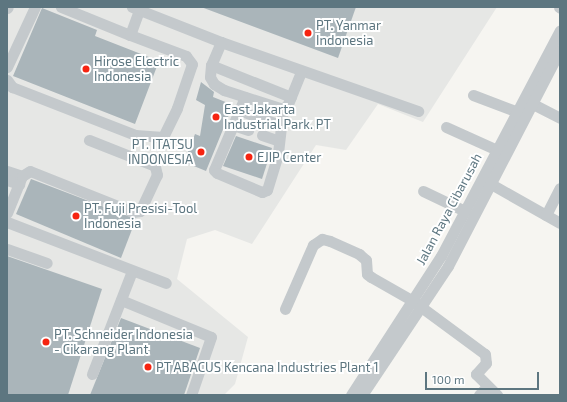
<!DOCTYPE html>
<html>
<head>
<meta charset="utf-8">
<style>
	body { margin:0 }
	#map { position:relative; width:567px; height:402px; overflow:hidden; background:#f6f5f1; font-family:"Exo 2",sans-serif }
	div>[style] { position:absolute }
	.built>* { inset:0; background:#e6e7e5 }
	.building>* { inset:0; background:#aab5ba }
	.minor>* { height:11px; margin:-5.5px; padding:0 5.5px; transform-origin:5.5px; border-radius:5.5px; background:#c4c9cc }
	.dots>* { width:11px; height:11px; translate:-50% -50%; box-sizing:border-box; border:2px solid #fff; border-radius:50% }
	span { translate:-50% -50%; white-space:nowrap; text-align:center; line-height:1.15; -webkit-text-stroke:4px #fff; paint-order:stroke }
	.poi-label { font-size:13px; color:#5d7680 }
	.left { translate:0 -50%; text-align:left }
	.right { translate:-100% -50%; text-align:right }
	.street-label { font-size:13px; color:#5d7680 }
	.frame { position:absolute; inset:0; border:8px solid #5d7680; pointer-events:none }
	.scale { position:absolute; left:425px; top:372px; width:114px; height:18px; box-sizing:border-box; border:2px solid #5d7680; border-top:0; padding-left:5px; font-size:12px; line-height:14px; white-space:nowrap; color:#5d7680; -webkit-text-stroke:3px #fff; paint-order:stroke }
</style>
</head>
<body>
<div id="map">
	<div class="built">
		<div style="clip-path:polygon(7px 7px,497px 7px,423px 122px,378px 104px,346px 150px,316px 145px,252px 244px,215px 230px,187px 239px,177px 279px,248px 337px,235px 384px,224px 395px,7px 395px)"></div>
	</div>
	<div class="building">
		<div style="clip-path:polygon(201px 7px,356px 7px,338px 58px)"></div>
		<div style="clip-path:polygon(42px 8px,97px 30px,95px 36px,159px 61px,135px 124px,13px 76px)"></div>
		<div style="clip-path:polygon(201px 82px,214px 92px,213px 97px,233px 105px,206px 171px,184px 162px,195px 134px,200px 136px,205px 105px,196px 100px)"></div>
		<div style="clip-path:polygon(236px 136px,272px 148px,262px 179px,223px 166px)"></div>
		<div style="clip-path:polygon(31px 179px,136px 219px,121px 258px,16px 214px)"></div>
		<div style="clip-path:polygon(7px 256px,102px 289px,68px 395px,7px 395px)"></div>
		<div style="clip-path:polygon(121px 318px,200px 348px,184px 395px,90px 395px)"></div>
	</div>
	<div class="minor">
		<div style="left:61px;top:7px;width:74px;rotate:22.1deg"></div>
		<div style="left:130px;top:35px;width:27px;rotate:-70deg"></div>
		<div style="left:132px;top:7px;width:96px;rotate:21.5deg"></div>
		<div style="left:221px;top:42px;width:209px;rotate:19.3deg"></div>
		<div style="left:559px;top:7px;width:1px;rotate:45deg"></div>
		<div style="left:7px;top:8px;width:1px;rotate:-45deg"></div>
		<div style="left:221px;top:42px;width:25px;rotate:113deg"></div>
		<div style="left:211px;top:65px;width:12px;rotate:95deg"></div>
		<div style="left:210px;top:77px;width:8px;rotate:60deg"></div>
		<div style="left:214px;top:84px;width:12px;rotate:31deg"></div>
		<div style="left:224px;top:90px;width:62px;rotate:17.9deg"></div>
		<div style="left:283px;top:109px;width:7px;rotate:-45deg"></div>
		<div style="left:288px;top:104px;width:35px;rotate:-68deg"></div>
		<div style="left:211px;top:65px;width:86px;rotate:21.8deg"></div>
		<div style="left:7px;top:67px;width:66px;rotate:-65deg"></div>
		<div style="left:7px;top:80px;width:9px;rotate:54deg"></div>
		<div style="left:12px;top:87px;width:132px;rotate:21.3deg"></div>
		<div style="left:135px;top:135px;width:28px;rotate:4deg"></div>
		<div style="left:163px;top:137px;width:32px;rotate:-64deg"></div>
		<div style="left:177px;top:108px;width:46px;rotate:-71.2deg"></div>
		<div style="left:192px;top:64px;width:10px;rotate:-127deg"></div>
		<div style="left:186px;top:56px;width:60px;rotate:-159.4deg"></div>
		<div style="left:473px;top:95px;width:48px;rotate:20.7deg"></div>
		<div style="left:245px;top:97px;width:79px;rotate:113deg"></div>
		<div style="left:214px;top:170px;width:4px;rotate:45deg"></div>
		<div style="left:217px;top:173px;width:49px;rotate:22.9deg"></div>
		<div style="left:262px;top:192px;width:5px;rotate:-22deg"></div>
		<div style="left:267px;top:190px;width:39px;rotate:-73deg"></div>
		<div style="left:278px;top:153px;width:44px;rotate:-83.5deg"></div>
		<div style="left:527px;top:101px;width:37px;rotate:27deg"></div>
		<div style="left:239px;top:110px;width:44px;rotate:20.1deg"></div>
		<div style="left:233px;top:125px;width:16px;rotate:18deg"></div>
		<div style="left:446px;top:127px;width:56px;rotate:24.3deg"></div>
		<div style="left:262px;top:135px;width:18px;rotate:19deg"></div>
		<div style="left:7px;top:171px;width:16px;rotate:18deg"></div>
		<div style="left:7px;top:180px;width:13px;rotate:18deg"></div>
		<div style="left:491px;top:184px;width:79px;rotate:29.5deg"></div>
		<div style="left:423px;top:191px;width:47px;rotate:25.5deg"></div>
		<div style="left:7px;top:213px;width:40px;rotate:-68deg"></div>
		<div style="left:22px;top:176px;width:9px;rotate:-32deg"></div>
		<div style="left:30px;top:171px;width:111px;rotate:21.7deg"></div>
		<div style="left:133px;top:212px;width:7px;rotate:-8deg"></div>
		<div style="left:140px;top:211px;width:40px;rotate:-65deg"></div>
		<div style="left:157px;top:175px;width:9px;rotate:-103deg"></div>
		<div style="left:155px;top:166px;width:71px;rotate:-158.5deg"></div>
		<div style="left:546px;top:215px;width:30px;rotate:-63deg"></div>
		<div style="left:7px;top:222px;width:170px;rotate:21deg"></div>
		<div style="left:7px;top:249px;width:42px;rotate:19.3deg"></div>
		<div style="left:121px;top:300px;width:97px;rotate:22.3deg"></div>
		<div style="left:211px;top:337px;width:61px;rotate:109deg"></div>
		<div style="left:285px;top:309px;width:70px;rotate:-66.4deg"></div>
		<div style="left:313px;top:245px;width:11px;rotate:-34deg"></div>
		<div style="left:322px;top:239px;width:8px;rotate:14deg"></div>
		<div style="left:330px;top:241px;width:32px;rotate:24deg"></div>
		<div style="left:359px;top:254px;width:9px;rotate:41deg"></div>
		<div style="left:366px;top:260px;width:14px;rotate:86deg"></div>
		<div style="left:367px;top:274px;width:5px;rotate:37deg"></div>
		<div style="left:371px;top:277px;width:48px;rotate:29.7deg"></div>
		<div style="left:413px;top:301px;width:89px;rotate:36.4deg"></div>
		<div style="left:485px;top:354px;width:9px;rotate:84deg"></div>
		<div style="left:486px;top:363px;width:15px;rotate:132deg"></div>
		<div style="left:476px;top:374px;width:30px;rotate:45deg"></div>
		<div style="left:92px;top:374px;width:110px;rotate:-68.8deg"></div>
		<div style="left:351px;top:395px;width:166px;rotate:-57.1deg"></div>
		<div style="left:441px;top:256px;width:255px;rotate:-62.2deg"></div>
		<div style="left:362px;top:395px;width:155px;rotate:-56.3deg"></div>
		<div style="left:448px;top:266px;width:243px;rotate:-62.6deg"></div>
		<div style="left:479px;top:395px;width:12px;rotate:-48deg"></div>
	</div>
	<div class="dots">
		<div style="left:308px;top:33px;background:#f62411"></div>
		<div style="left:86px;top:69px;background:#f62411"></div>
		<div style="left:216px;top:117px;background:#f62411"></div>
		<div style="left:201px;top:152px;background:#f62411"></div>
		<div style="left:249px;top:157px;background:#f62411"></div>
		<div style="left:76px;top:216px;background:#f62411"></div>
		<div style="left:46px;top:342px;background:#f62411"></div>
		<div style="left:148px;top:367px;background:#f62411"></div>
	</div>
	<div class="poi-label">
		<span class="left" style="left:316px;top:33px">PT. Yanmar<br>Indonesia</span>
		<span class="left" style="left:94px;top:69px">Hirose Electric<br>Indonesia</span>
		<span class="left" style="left:224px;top:117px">East Jakarta<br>Industrial Park. PT</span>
		<span class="right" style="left:193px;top:152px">PT. ITATSU<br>INDONESIA</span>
		<span class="left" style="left:257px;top:157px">EJIP Center</span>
		<span class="left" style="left:84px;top:216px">PT. Fuji Presisi-Tool<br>Indonesia</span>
		<span class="left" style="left:54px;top:342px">PT. Schneider Indonesia<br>- Cikarang Plant</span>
		<span class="left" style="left:156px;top:367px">PT ABACUS Kencana Industries Plant 1</span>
	</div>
	<div class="street-label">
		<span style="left:449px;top:209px;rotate:-62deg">Jalan Raya Cibarusah</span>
	</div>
	<div class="frame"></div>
	<div class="scale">100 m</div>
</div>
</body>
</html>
